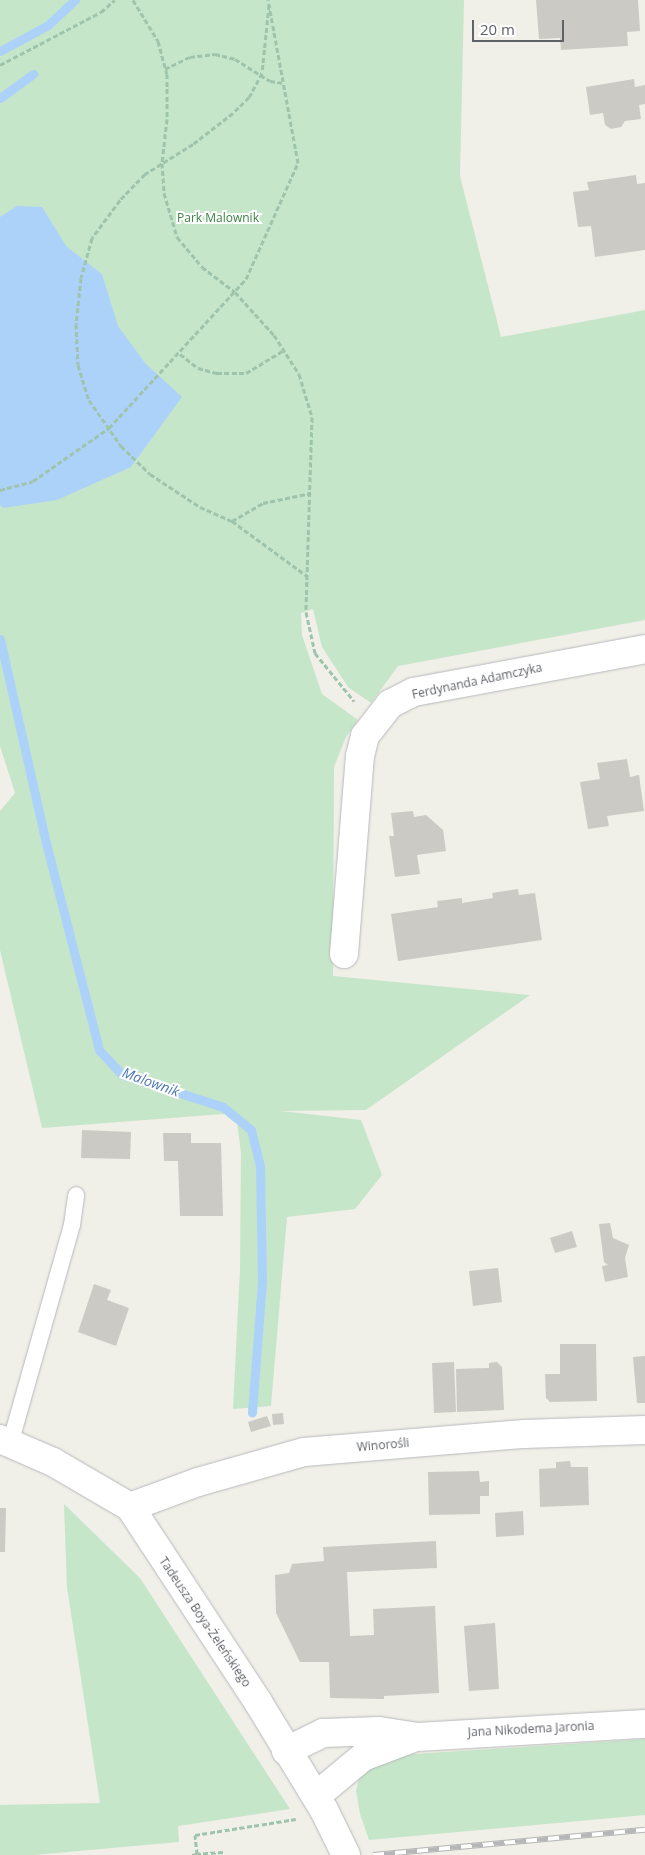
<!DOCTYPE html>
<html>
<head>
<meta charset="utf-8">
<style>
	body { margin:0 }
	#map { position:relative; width:645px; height:1855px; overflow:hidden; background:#f0efe8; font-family:"Open Sans",sans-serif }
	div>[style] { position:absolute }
	.green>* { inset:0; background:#c6e6c9 }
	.water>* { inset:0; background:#add2fa }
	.stream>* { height:9px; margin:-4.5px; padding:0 4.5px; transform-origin:4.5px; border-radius:4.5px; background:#add2fa }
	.building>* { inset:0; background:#cccac4 }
	.path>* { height:3px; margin-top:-1.5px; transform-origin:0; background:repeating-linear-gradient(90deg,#9ec4ac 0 5px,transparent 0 7.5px) }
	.roads { filter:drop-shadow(0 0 1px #b7b9bd) drop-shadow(0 0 1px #b7b9bd) }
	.service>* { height:16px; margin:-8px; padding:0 8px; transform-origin:8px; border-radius:8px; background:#fff }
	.minor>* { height:28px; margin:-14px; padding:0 14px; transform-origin:14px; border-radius:14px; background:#fff }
	.tertiary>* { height:28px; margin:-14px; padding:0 14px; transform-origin:14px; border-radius:14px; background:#fff }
	.rail>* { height:5.5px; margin-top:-2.75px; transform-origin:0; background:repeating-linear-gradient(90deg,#fff 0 11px,#b5b6b7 0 22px); box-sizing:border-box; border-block:1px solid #b5b6b7 }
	span { translate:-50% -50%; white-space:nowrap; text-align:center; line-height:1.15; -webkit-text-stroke:4px #fff; paint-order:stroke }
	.park-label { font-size:12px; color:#3a8243 }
	.street-label { font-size:12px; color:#5f6267 }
	.water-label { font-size:14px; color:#4d77b5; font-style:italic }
	.scale { position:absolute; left:472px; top:20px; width:92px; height:22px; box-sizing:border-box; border:2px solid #5f6267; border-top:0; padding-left:6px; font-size:15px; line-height:18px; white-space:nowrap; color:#5f6267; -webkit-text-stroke:4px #fff; paint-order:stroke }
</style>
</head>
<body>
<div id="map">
	<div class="green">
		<div style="clip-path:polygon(0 0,464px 0,460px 176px,501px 337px,645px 310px,645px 620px,398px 666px,371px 703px,348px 687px,322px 647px,313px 609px,301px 613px,302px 635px,322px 694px,358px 720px,346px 737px,334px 767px,333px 976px,530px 995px,366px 1110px,281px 1111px,361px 1120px,382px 1175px,355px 1209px,287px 1217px,271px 1406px,233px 1409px,240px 1269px,241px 1153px,236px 1113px,42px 1128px,0 950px,0 811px,15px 793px,0 746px)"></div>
		<div style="clip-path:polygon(64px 1504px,140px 1578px,290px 1809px,178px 1826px,179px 1842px,34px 1855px,0 1855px,0 1805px,100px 1803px,67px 1587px)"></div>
		<div style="clip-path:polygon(645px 1739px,645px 1815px,369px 1840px,360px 1814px,356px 1791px,361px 1769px,383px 1756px)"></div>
	</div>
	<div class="water">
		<div style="clip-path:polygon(17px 206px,42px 207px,67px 247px,102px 274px,118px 326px,145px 363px,182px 397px,131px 467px,57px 500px,3px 508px,0 505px,0 217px)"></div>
	</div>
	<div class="stream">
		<div style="left:0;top:51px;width:55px;rotate:-28.4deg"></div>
		<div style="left:48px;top:25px;width:37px;rotate:-43deg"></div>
		<div style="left:0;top:98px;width:41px;rotate:-36deg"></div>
		<div style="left:0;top:639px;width:209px;rotate:77.3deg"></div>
		<div style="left:46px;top:843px;width:214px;rotate:75.6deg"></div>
		<div style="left:99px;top:1050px;width:33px;rotate:47deg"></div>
		<div style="left:121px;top:1074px;width:107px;rotate:17.9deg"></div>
		<div style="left:223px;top:1107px;width:36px;rotate:39deg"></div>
		<div style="left:251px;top:1130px;width:37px;rotate:76deg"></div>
		<div style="left:260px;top:1166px;width:116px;rotate:89deg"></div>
		<div style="left:262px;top:1282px;width:131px;rotate:94.4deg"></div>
	</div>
	<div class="building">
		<div style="clip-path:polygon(536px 0,638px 0,640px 31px,627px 32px,628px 46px,561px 50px,560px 38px,539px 39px)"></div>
		<div style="clip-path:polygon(634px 79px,635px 87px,645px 85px,645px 104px,639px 105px,641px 119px,625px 121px,621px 127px,611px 129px,605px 125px,603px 113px,590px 115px,586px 87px)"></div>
		<div style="clip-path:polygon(636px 175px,637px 184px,645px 183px,645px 250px,595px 257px,591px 226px,578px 227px,573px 192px,589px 190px,587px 182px)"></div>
		<div style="clip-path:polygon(627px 759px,630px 777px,639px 775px,644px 811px,607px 816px,609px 826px,588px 829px,580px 782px,600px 779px,597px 763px)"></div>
		<div style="clip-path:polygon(413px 811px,414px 817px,426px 815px,443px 830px,446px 851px,417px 855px,420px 874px,395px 877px,389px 836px,394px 836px,391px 813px)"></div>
		<div style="clip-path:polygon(518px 889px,519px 895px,535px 893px,542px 940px,398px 961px,391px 914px,438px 907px,437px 901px,462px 898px,462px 903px,493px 898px,492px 893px)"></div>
		<div style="clip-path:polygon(82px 1130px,131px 1132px,130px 1159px,81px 1158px)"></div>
		<div style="clip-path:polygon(163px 1133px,191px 1133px,191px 1143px,221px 1143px,223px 1216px,180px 1216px,178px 1161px,164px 1161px)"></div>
		<div style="clip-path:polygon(610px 1223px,613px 1238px,629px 1245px,625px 1258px,628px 1277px,605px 1282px,602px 1266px,608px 1265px,604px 1262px,599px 1224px)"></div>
		<div style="clip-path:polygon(572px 1231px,577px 1247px,555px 1253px,550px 1238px)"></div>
		<div style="clip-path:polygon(498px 1268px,502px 1302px,473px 1306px,469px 1271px)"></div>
		<div style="clip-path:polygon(94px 1284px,111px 1290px,107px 1300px,129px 1308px,116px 1346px,78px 1332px)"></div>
		<div style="clip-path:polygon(560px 1344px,596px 1344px,597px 1401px,550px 1402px,546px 1398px,545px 1374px,560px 1374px)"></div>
		<div style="clip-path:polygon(645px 1356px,645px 1403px,637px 1403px,633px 1357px)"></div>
		<div style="clip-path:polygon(454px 1362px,456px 1412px,434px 1413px,432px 1363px)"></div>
		<div style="clip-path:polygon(497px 1362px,502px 1367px,504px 1410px,457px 1412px,456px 1369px,489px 1368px,489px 1363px)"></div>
		<div style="clip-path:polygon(283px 1413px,284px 1424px,273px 1425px,272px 1414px)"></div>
		<div style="clip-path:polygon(267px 1416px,271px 1426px,251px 1432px,248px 1422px)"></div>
		<div style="clip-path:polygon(570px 1461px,571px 1467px,588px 1467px,589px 1505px,540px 1507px,539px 1469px,556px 1468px,556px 1462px)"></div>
		<div style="clip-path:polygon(479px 1471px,480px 1482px,489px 1481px,489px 1496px,480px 1496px,480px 1514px,429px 1515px,428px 1472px)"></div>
		<div style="clip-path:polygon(0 1508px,6px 1508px,5px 1552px,0 1552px)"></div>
		<div style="clip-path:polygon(523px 1511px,524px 1535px,496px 1537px,495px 1513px)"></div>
		<div style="clip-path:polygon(436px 1541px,437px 1568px,347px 1572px,350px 1636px,374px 1635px,373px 1609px,435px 1606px,439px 1693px,384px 1696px,384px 1699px,330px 1698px,329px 1662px,300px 1662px,276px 1613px,275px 1575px,289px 1573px,292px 1564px,324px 1561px,323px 1547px)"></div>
		<div style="clip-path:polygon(495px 1623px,499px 1689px,469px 1691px,464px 1626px)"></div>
	</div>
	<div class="path">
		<div style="left:133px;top:0;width:48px;rotate:58.6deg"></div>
		<div style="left:158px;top:41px;width:34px;rotate:75deg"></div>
		<div style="left:167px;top:74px;width:45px;rotate:90deg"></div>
		<div style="left:167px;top:119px;width:44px;rotate:96.5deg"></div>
		<div style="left:162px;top:163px;width:30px;rotate:86deg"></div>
		<div style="left:164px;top:193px;width:46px;rotate:73.5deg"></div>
		<div style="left:177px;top:237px;width:39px;rotate:50deg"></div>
		<div style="left:202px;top:267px;width:41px;rotate:37.1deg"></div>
		<div style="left:235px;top:292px;width:58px;rotate:47.8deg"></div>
		<div style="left:274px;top:335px;width:46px;rotate:57.3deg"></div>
		<div style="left:299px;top:374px;width:45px;rotate:73.2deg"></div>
		<div style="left:312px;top:417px;width:195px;rotate:91.8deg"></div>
		<div style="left:306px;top:612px;width:42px;rotate:77.6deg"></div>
		<div style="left:315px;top:653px;width:62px;rotate:50.9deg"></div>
		<div style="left:269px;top:5px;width:68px;rotate:95.9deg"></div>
		<div style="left:262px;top:73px;width:27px;rotate:118deg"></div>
		<div style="left:249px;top:97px;width:23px;rotate:135deg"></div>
		<div style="left:233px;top:113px;width:51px;rotate:142.2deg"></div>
		<div style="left:193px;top:144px;width:57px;rotate:148deg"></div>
		<div style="left:145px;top:174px;width:36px;rotate:134deg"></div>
		<div style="left:120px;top:200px;width:47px;rotate:126.4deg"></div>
		<div style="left:92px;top:238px;width:41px;rotate:105.4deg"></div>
		<div style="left:81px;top:278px;width:46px;rotate:96.2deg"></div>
		<div style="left:76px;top:324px;width:41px;rotate:87.2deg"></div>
		<div style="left:78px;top:365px;width:37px;rotate:73deg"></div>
		<div style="left:89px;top:400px;width:56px;rotate:55.2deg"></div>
		<div style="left:121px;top:446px;width:40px;rotate:44deg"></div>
		<div style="left:150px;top:474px;width:60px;rotate:33.4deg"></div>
		<div style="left:200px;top:507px;width:35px;rotate:24deg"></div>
		<div style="left:232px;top:521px;width:93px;rotate:36.3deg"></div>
		<div style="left:0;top:65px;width:114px;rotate:-27.7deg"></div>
		<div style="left:101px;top:12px;width:18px;rotate:-41deg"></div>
		<div style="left:165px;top:69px;width:28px;rotate:-26deg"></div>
		<div style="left:190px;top:57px;width:25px;rotate:-7deg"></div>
		<div style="left:215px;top:54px;width:21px;rotate:14deg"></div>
		<div style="left:235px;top:59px;width:41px;rotate:32.2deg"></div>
		<div style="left:270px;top:81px;width:14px;rotate:8deg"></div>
		<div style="left:180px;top:354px;width:23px;rotate:38deg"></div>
		<div style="left:198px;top:368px;width:20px;rotate:15deg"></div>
		<div style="left:217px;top:373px;width:29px"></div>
		<div style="left:246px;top:373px;width:44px;rotate:-31.2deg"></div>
		<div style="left:0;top:490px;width:34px;rotate:-15deg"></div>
		<div style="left:33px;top:481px;width:93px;rotate:-34.9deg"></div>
		<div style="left:109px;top:428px;width:202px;rotate:-47.4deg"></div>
		<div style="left:246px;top:279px;width:127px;rotate:-65.9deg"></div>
		<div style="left:298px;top:163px;width:166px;rotate:-100.4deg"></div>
		<div style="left:232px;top:521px;width:36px;rotate:-30deg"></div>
		<div style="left:263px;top:503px;width:49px;rotate:-11.8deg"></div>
		<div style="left:223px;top:1852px;width:26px;rotate:176deg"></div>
		<div style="left:197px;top:1854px;width:19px;rotate:-96deg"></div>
		<div style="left:195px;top:1835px;width:102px;rotate:-9deg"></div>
		<div style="left:192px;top:1855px;width:5px;rotate:-11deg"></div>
	</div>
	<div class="roads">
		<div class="service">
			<div style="left:10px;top:1444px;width:228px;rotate:-74.2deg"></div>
			<div style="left:72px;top:1225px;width:30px;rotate:-82deg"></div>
		</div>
		<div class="minor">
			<div style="left:344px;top:954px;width:199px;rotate:-85.4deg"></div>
			<div style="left:360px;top:756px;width:21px;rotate:-76deg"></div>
			<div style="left:365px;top:736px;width:41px;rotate:-52deg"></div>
			<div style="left:390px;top:704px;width:27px;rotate:-27deg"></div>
			<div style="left:414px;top:692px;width:235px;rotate:-10.5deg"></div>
			<div style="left:130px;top:1507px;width:72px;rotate:-20.2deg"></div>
			<div style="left:198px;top:1482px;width:110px;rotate:-15.8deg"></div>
			<div style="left:304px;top:1452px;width:221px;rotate:-4.7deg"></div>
			<div style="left:524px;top:1434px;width:121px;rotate:-1.9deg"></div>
			<div style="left:286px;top:1751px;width:41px;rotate:-25.9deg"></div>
			<div style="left:323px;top:1733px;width:56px;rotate:-2deg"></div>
			<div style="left:379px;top:1731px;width:38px;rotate:9deg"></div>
			<div style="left:417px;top:1737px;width:228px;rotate:-3.3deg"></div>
			<div style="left:316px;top:1796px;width:61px;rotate:-39.7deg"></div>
			<div style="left:363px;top:1757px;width:53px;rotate:-20.8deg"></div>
		</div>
		<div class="tertiary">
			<div style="left:0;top:1439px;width:58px;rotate:23.5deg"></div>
			<div style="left:53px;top:1462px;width:89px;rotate:30.3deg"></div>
			<div style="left:130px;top:1507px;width:233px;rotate:56.7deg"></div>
			<div style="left:258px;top:1702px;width:127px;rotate:58.6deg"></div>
			<div style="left:324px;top:1810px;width:50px;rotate:63.9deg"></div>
		</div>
	</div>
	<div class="rail">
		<div style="left:373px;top:1855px;width:273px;rotate:-5.3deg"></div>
	</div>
	<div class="park-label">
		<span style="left:218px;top:218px">Park Malownik</span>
	</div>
	<div class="street-label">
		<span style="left:477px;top:681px;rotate:-12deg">Ferdynanda Adamczyka</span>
		<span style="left:383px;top:1445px;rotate:-5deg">Winorośli</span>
		<span style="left:205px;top:1622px;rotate:56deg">Tadeusza Boya-Żeleńskiego</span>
		<span style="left:531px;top:1729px;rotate:-3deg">Jana Nikodema Jaronia</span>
	</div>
	<div class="water-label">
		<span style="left:151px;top:1082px;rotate:20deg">Malownik</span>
	</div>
	<div class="scale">20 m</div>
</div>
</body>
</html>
